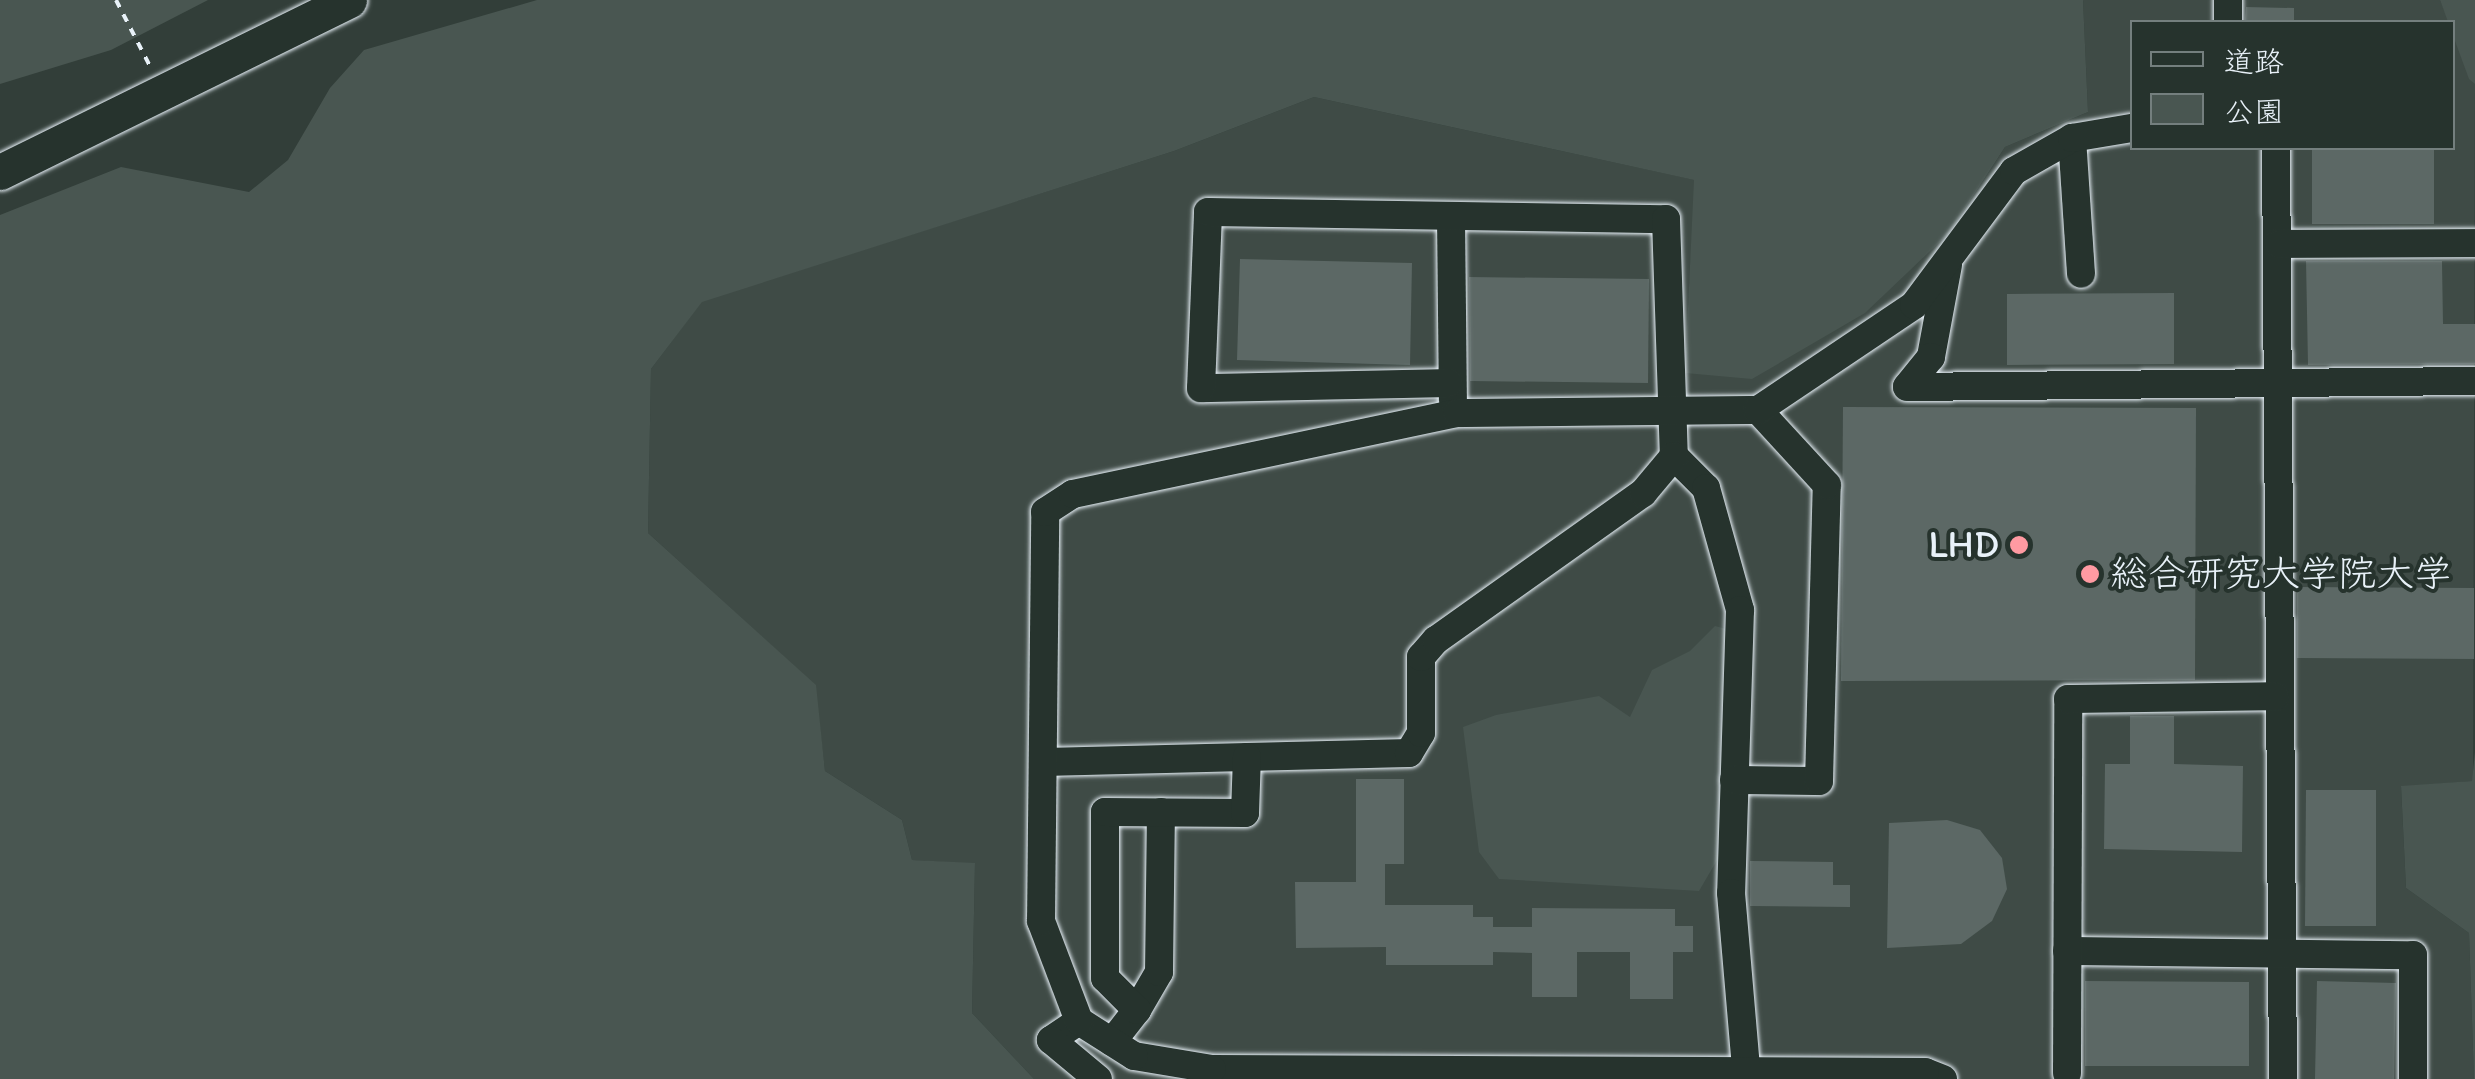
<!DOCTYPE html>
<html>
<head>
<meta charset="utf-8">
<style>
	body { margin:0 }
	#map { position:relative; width:2475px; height:1079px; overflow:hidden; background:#323e39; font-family:Itim,"Klee One",sans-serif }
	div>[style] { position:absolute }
	.built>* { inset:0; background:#3f4b46 }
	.green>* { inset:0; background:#495651 }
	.building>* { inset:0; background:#5c6865 }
	.path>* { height:4px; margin-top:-2px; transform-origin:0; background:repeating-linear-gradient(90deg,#e8f1f8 0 8px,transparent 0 16px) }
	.roads { filter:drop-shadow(0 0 2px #e8f1f8) drop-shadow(0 0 2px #e8f1f8) }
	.minor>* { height:28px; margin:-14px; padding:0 14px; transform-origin:14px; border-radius:14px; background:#26332d }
	.major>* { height:35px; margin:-17.5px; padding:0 17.5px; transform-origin:17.5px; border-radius:17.5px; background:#26332d }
	.dots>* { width:28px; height:28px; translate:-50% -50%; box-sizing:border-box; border:5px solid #26332d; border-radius:50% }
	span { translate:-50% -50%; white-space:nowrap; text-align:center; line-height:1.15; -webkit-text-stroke:8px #26332d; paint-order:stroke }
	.poi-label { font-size:38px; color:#e8f1f8 }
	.right { translate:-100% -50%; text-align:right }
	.left { translate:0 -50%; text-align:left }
	.legend { position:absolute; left:2130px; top:20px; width:325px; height:130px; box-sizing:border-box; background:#26332d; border:2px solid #747f7e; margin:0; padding:12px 18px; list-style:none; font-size:30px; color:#e8f1f8 }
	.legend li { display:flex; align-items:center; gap:20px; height:50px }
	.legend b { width:50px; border:2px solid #747f7e }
</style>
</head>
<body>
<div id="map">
	<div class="built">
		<div style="clip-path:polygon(2083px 0,2440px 0,2449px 22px,2132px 22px,2132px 148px,2452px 148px,2453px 33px,2475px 84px,2473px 781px,2401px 787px,2406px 888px,2469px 933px,2474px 1079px,1034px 1079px,972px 1013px,975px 864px,912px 860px,902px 820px,825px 771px,815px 685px,648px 533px,651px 369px,702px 301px,1174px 151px,1314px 97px,1695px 180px,1685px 372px,1949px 233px,2005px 147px,2088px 112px)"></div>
	</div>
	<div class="green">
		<div style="clip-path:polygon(0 0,208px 0,111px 50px,0 84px)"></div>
		<div style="clip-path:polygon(537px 0,2083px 0,2088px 112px,2005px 147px,1949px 233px,1865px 313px,1752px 379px,1685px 373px,1694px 180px,1314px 97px,1174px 151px,702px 302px,651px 369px,648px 533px,816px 685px,825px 771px,902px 820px,912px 860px,975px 863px,972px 1013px,1034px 1079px,0 1079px,0 215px,121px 167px,249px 192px,288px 160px,330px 88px,364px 50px)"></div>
		<div style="clip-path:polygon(2440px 0,2475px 0,2475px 84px,2469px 79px)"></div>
		<div style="clip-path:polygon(1715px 626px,1730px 630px,1720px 855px,1699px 891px,1499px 879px,1479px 852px,1463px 727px,1496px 715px,1599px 696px,1630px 717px,1652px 670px,1690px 651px)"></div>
		<div style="clip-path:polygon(2475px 752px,2475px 1079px,2474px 1079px,2469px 933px,2406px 888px,2401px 786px,2472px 781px)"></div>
	</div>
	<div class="building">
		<div style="clip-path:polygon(2246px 7px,2294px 8px,2294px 22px,2245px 22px)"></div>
		<div style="clip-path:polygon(2312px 148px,2434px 148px,2434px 224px,2312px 224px)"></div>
		<div style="clip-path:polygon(1240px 259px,1412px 263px,1410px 365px,1237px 360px)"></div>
		<div style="clip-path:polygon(2306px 261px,2442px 261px,2443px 324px,2475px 324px,2475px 364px,2308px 365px)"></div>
		<div style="clip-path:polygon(1469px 277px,1649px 279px,1648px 383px,1470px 381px)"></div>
		<div style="clip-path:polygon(2174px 293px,2174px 364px,2007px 365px,2007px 294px)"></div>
		<div style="clip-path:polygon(1843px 407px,2196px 408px,2195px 680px,1841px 681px)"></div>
		<div style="clip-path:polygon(2297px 587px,2474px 588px,2474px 659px,2297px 658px)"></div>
		<div style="clip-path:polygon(2130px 716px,2174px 716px,2174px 764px,2243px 766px,2242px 852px,2104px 849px,2105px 764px,2130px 764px)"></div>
		<div style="clip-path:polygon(1356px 779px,1404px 779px,1404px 864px,1385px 864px,1385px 905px,1473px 905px,1473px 917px,1493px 917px,1493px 927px,1532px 927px,1532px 908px,1675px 909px,1675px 926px,1693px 926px,1693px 952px,1673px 952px,1673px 999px,1630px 999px,1630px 952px,1577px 952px,1577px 997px,1532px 997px,1532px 953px,1493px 952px,1493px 965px,1386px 965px,1386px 947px,1296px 948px,1295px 882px,1356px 882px)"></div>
		<div style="clip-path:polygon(2306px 790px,2376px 790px,2376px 926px,2305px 926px)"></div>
		<div style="clip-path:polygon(1947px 820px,1980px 830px,2002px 858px,2007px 889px,1992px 921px,1961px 944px,1887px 948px,1889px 823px)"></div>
		<div style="clip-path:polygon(1750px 861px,1833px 862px,1833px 885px,1850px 885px,1850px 907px,1750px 906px)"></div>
		<div style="clip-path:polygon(2085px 981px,2249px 982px,2249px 1066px,2085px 1066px)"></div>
		<div style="clip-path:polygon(2317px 981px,2396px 983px,2394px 1079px,2315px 1079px)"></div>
	</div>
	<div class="path">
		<div style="left:116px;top:0;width:76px;rotate:62.8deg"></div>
	</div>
	<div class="roads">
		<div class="minor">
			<div style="left:2228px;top:22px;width:22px;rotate:-90deg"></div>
			<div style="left:2072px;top:138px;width:136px;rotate:86.2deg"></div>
			<div style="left:2276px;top:148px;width:931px;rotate:89.57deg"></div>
			<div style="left:1451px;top:217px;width:183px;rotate:89.4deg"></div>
			<div style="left:2279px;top:244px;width:196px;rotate:-0.3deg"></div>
			<div style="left:1948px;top:265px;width:94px;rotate:100.5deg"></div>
			<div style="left:1931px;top:357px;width:38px;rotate:129deg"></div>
			<div style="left:1907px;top:387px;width:568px;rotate:-0.61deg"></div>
			<div style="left:1449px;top:383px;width:248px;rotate:178.8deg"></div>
			<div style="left:1201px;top:388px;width:176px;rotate:-87.7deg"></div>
			<div style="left:1208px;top:212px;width:458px;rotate:0.9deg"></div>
			<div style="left:1666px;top:219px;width:237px;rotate:88.1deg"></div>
			<div style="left:1674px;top:456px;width:45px;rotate:45deg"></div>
			<div style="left:1706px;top:488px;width:127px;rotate:74.4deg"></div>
			<div style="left:1740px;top:610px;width:283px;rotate:91.8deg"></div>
			<div style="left:1731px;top:893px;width:187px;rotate:85.1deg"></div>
			<div style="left:1044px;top:762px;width:365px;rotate:-1.4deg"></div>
			<div style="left:1409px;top:753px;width:23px;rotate:-59deg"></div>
			<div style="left:1421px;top:733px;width:76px;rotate:-90deg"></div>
			<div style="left:1421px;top:657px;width:23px;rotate:-49deg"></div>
			<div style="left:1436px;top:640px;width:254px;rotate:-35.4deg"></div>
			<div style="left:1643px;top:493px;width:48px;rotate:-50deg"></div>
			<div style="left:1734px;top:780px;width:85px;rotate:0.7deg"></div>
			<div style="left:1819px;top:781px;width:296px;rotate:-88.5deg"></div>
			<div style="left:1827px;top:485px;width:102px;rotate:-132.6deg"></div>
			<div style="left:2067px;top:951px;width:346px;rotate:0.7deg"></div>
			<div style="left:2413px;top:955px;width:124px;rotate:90deg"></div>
			<div style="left:1137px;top:1010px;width:44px;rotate:-59.9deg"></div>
			<div style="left:1159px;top:972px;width:160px;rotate:-89.3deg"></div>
			<div style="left:1079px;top:1021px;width:34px;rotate:146deg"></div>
			<div style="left:1051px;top:1040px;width:61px;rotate:39.7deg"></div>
			<div style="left:1112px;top:1042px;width:41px;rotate:-52deg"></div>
			<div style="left:1137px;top:1010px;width:45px;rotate:-135deg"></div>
			<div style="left:1105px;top:978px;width:166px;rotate:-90deg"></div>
			<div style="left:1105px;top:812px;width:140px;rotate:0.4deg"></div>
			<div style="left:1245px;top:813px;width:56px;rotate:-88deg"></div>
			<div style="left:2067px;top:1073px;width:374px;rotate:-89.8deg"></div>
			<div style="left:2068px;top:699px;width:207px;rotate:-0.8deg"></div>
			<div style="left:1943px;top:1079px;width:19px;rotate:-159deg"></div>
			<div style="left:1925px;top:1072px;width:713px;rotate:-179.76deg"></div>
			<div style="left:1212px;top:1069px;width:79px;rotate:-170.5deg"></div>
			<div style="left:1134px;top:1056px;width:65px;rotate:-147.5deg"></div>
			<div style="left:1079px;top:1021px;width:107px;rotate:-110.8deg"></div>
			<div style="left:1041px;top:921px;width:409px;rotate:-89.4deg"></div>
			<div style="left:1045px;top:512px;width:33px;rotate:-33deg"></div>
			<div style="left:1073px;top:494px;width:392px;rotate:-11.9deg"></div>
			<div style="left:1457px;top:413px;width:301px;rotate:-0.6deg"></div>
			<div style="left:1758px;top:410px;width:188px;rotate:-33.9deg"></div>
			<div style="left:1914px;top:305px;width:167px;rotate:-53.3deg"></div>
			<div style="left:2014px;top:171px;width:67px;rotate:-29.6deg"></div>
			<div style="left:2072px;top:138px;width:61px;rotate:-9.5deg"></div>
		</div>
		<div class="major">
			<div style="left:0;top:172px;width:389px;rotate:-26.2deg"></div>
		</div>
	</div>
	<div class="dots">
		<div style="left:2019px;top:545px;background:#ff9aa2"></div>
		<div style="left:2090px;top:574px;background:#ff9aa2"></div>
	</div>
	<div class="poi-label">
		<span class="right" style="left:1999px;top:545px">LHD</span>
		<span class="left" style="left:2110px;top:574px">総合研究大学院大学</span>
	</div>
	<ul class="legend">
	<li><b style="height:12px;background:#26332d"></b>道路</li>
	<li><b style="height:28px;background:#495651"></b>公園</li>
	</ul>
</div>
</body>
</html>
